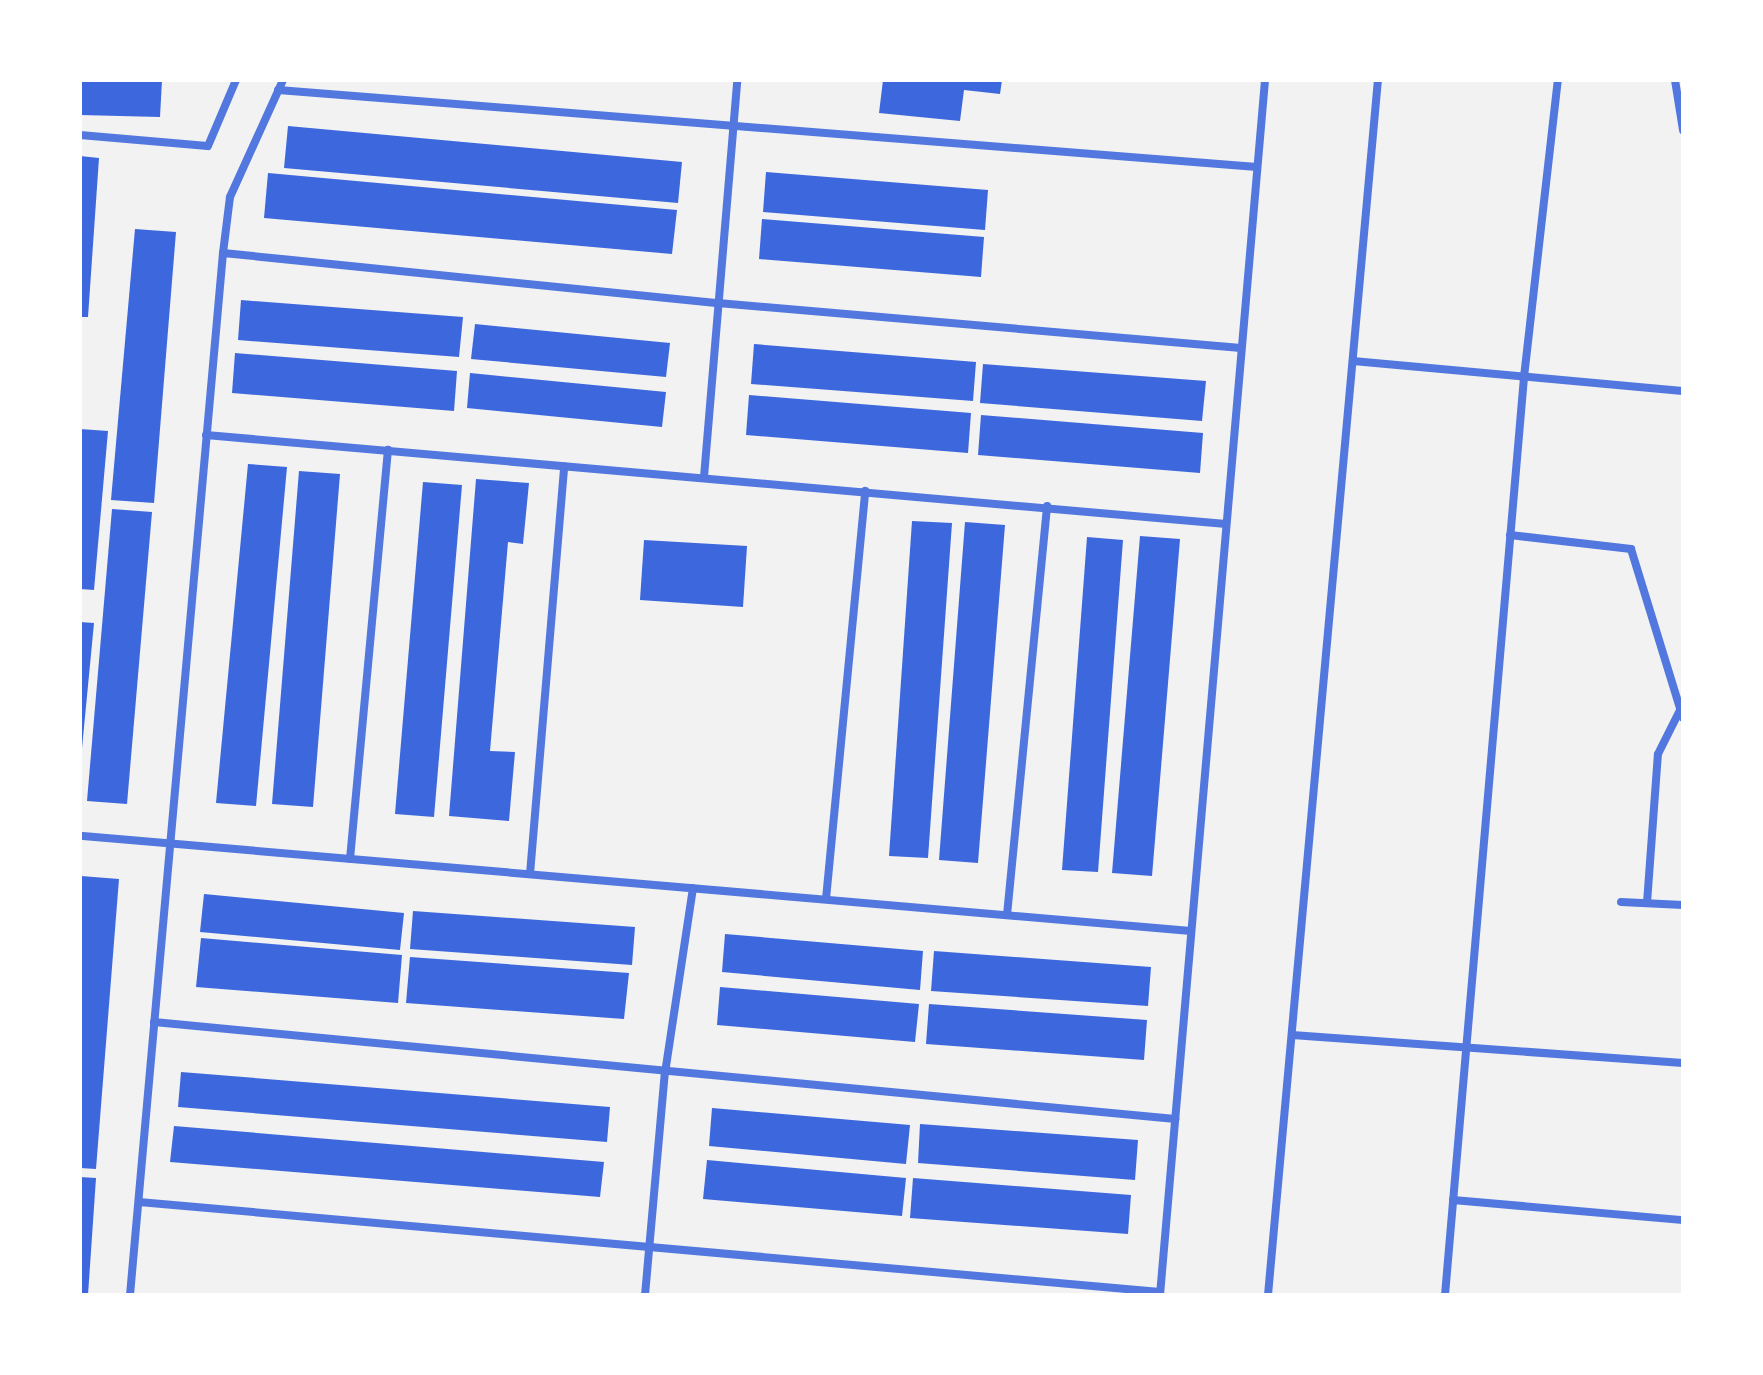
<!DOCTYPE html>
<html>
<head>
<meta charset="utf-8">
<style>
	body { margin:0 }
	#map { position:relative; width:1763px; height:1375px; overflow:hidden; background:#f2f2f2; font-family:Jost,sans-serif }
	div>[style] { position:absolute }
	.building>* { inset:0; background:#3d67dc }
	.minor>* { height:8px; margin:-4px; padding:0 4px; transform-origin:4px; border-radius:4px; background:#5277de }
	span { translate:-50% -50%; white-space:nowrap; text-align:center; line-height:1.15; -webkit-text-stroke:8px #fff; paint-order:stroke }
	.frame { position:absolute; inset:0; border:82px solid #fff; pointer-events:none }
</style>
</head>
<body>
<div id="map">
	<div class="building">
		<div style="clip-path:polygon(80px 80px,162px 80px,160px 117px,80px 115px)"></div>
		<div style="clip-path:polygon(883px 80px,1002px 80px,1000px 94px,964px 90px,960px 121px,879px 113px)"></div>
		<div style="clip-path:polygon(288px 126px,682px 162px,678px 203px,284px 168px)"></div>
		<div style="clip-path:polygon(80px 156px,99px 158px,88px 317px,80px 317px)"></div>
		<div style="clip-path:polygon(766px 172px,988px 190px,985px 230px,763px 212px)"></div>
		<div style="clip-path:polygon(268px 173px,677px 210px,672px 254px,264px 218px)"></div>
		<div style="clip-path:polygon(762px 219px,984px 237px,981px 277px,759px 259px)"></div>
		<div style="clip-path:polygon(135px 229px,176px 232px,154px 503px,111px 500px)"></div>
		<div style="clip-path:polygon(241px 300px,463px 317px,459px 357px,238px 340px)"></div>
		<div style="clip-path:polygon(475px 324px,670px 343px,666px 377px,471px 359px)"></div>
		<div style="clip-path:polygon(754px 344px,976px 362px,973px 401px,751px 384px)"></div>
		<div style="clip-path:polygon(235px 353px,457px 371px,454px 411px,232px 393px)"></div>
		<div style="clip-path:polygon(983px 364px,1206px 381px,1202px 421px,980px 403px)"></div>
		<div style="clip-path:polygon(470px 373px,666px 392px,662px 427px,467px 408px)"></div>
		<div style="clip-path:polygon(749px 395px,971px 413px,968px 453px,746px 435px)"></div>
		<div style="clip-path:polygon(981px 415px,1203px 433px,1200px 473px,978px 455px)"></div>
		<div style="clip-path:polygon(80px 429px,108px 431px,94px 590px,80px 589px)"></div>
		<div style="clip-path:polygon(248px 464px,287px 467px,256px 806px,216px 803px)"></div>
		<div style="clip-path:polygon(299px 471px,340px 474px,313px 807px,272px 804px)"></div>
		<div style="clip-path:polygon(476px 479px,529px 483px,523px 544px,508px 542px,490px 751px,515px 752px,509px 821px,449px 816px)"></div>
		<div style="clip-path:polygon(423px 482px,462px 485px,434px 817px,395px 814px)"></div>
		<div style="clip-path:polygon(112px 509px,152px 512px,127px 804px,87px 801px)"></div>
		<div style="clip-path:polygon(912px 521px,952px 523px,928px 858px,889px 856px)"></div>
		<div style="clip-path:polygon(965px 522px,1005px 525px,978px 863px,939px 860px)"></div>
		<div style="clip-path:polygon(1140px 536px,1180px 539px,1152px 876px,1112px 873px)"></div>
		<div style="clip-path:polygon(1087px 537px,1123px 540px,1098px 872px,1062px 870px)"></div>
		<div style="clip-path:polygon(644px 540px,747px 546px,743px 607px,640px 600px)"></div>
		<div style="clip-path:polygon(80px 622px,94px 623px,82px 748px,80px 748px)"></div>
		<div style="clip-path:polygon(81px 876px,119px 879px,96px 1169px,80px 1168px)"></div>
		<div style="clip-path:polygon(204px 894px,404px 913px,400px 950px,200px 932px)"></div>
		<div style="clip-path:polygon(413px 911px,635px 927px,632px 965px,410px 949px)"></div>
		<div style="clip-path:polygon(725px 934px,923px 951px,920px 990px,722px 972px)"></div>
		<div style="clip-path:polygon(201px 938px,402px 955px,398px 1003px,196px 987px)"></div>
		<div style="clip-path:polygon(934px 951px,1151px 967px,1148px 1006px,931px 991px)"></div>
		<div style="clip-path:polygon(410px 957px,629px 973px,624px 1019px,406px 1003px)"></div>
		<div style="clip-path:polygon(720px 987px,919px 1004px,915px 1042px,717px 1025px)"></div>
		<div style="clip-path:polygon(929px 1004px,1147px 1020px,1144px 1060px,926px 1044px)"></div>
		<div style="clip-path:polygon(181px 1072px,610px 1107px,607px 1142px,178px 1107px)"></div>
		<div style="clip-path:polygon(712px 1108px,910px 1125px,906px 1164px,709px 1146px)"></div>
		<div style="clip-path:polygon(920px 1124px,1138px 1140px,1135px 1180px,918px 1163px)"></div>
		<div style="clip-path:polygon(174px 1126px,604px 1162px,600px 1197px,170px 1162px)"></div>
		<div style="clip-path:polygon(707px 1160px,906px 1178px,902px 1216px,703px 1199px)"></div>
		<div style="clip-path:polygon(80px 1177px,96px 1178px,88px 1295px,80px 1295px)"></div>
		<div style="clip-path:polygon(913px 1178px,1131px 1195px,1128px 1234px,910px 1218px)"></div>
	</div>
	<div class="minor">
		<div style="left:1675px;top:80px;width:51px;rotate:80.9deg"></div>
		<div style="left:278px;top:90px;width:982px;rotate:4.5deg"></div>
		<div style="left:80px;top:135px;width:128px;rotate:4.9deg"></div>
		<div style="left:208px;top:146px;width:72px;rotate:-67deg"></div>
		<div style="left:223px;top:253px;width:498px;rotate:5.8deg"></div>
		<div style="left:718px;top:303px;width:525px;rotate:4.92deg"></div>
		<div style="left:1353px;top:361px;width:331px;rotate:5.2deg"></div>
		<div style="left:206px;top:435px;width:1024px;rotate:4.99deg"></div>
		<div style="left:704px;top:477px;width:398px;rotate:-85.2deg"></div>
		<div style="left:1510px;top:535px;width:122px;rotate:6.6deg"></div>
		<div style="left:1631px;top:549px;width:177px;rotate:72.9deg"></div>
		<div style="left:83px;top:836px;width:1112px;rotate:4.9deg"></div>
		<div style="left:350px;top:859px;width:411px;rotate:-84.7deg"></div>
		<div style="left:530px;top:874px;width:409px;rotate:-85.2deg"></div>
		<div style="left:826px;top:899px;width:410px;rotate:-84.5deg"></div>
		<div style="left:1621px;top:902px;width:62px;rotate:2.8deg"></div>
		<div style="left:1647px;top:903px;width:149px;rotate:-85.8deg"></div>
		<div style="left:1658px;top:754px;width:49px;rotate:-63.4deg"></div>
		<div style="left:1007px;top:915px;width:411px;rotate:-84.4deg"></div>
		<div style="left:154px;top:1022px;width:1026px;rotate:5.43deg"></div>
		<div style="left:1292px;top:1035px;width:392px;rotate:4.1deg"></div>
		<div style="left:1453px;top:1200px;width:231px;rotate:5deg"></div>
		<div style="left:139px;top:1202px;width:1025px;rotate:5.04deg"></div>
		<div style="left:130px;top:1295px;width:1046px;rotate:-84.9deg"></div>
		<div style="left:223px;top:253px;width:56px;rotate:-82.9deg"></div>
		<div style="left:230px;top:197px;width:128px;rotate:-65.6deg"></div>
		<div style="left:645px;top:1295px;width:223px;rotate:-84.9deg"></div>
		<div style="left:665px;top:1073px;width:187px;rotate:-81.4deg"></div>
		<div style="left:1160px;top:1295px;width:1220px;rotate:-85.06deg"></div>
		<div style="left:1268px;top:1295px;width:1220px;rotate:-84.83deg"></div>
		<div style="left:1445px;top:1295px;width:921px;rotate:-85.08deg"></div>
		<div style="left:1524px;top:377px;width:299px;rotate:-83.5deg"></div>
	</div>
	<div class="frame"></div>
</div>
</body>
</html>
